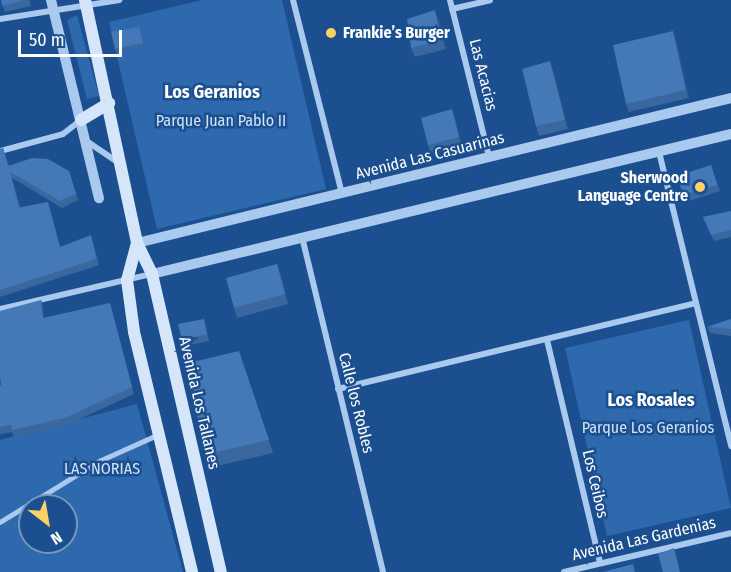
<!DOCTYPE html>
<html>
<head>
<meta charset="utf-8">
<style>
	body { margin:0 }
	#map { position:relative; width:731px; height:572px; overflow:hidden; background:#1b4f8f; font-family:"Fira Sans Condensed",sans-serif }
	div>[style] { position:absolute }
	.green>* { inset:0; background:#2e69ad }
	.service>* { height:4.5px; margin:-2.25px; padding:0 2.25px; transform-origin:2.25px; border-radius:2.25px; background:#a9c9ee }
	.minor>* { height:6px; margin:-3px; padding:0 3px; transform-origin:3px; border-radius:3px; background:#a9c9ee }
	.tertiary>* { height:10px; margin:-5px; padding:0 5px; transform-origin:5px; border-radius:5px; background:#a9c9ee }
	.secondary>* { height:12px; margin:-6px; padding:0 6px; transform-origin:6px; border-radius:6px; background:#d6e6fa }
	.wall>* { inset:0; background:#3a679d }
	.shaded-wall>* { inset:0; background:#305480 }
	.building>* { inset:0; background:#4478b7 }
	.dots>* { width:16px; height:16px; translate:-50% -50%; box-sizing:border-box; border:3px solid #1b4f8f; border-radius:50% }
	span { translate:-50% -50%; white-space:nowrap; text-align:center; line-height:1.15; -webkit-text-stroke:5px #1b4f8f; paint-order:stroke }
	.poi-label { font-size:16px; color:#fff; font-weight:700 }
	.left { translate:0 -50%; text-align:left }
	.right { translate:-100% -50%; text-align:right }
	.street-label { font-size:16px; color:#fff }
	.park-label { font-size:16px; color:#cfe3fa }
	.neighbourhood-label { font-size:18px; color:#fff; font-weight:700 }
	.north { position:absolute; left:18px; top:494px; width:60px; height:60px; box-sizing:border-box; background:#1b4f8f; border:2px solid #7695bc; border-radius:50%; rotate:149deg; font-size:16px; font-weight:700; line-height:24px; text-align:center; color:#fff }
	.north::after { content:''; display:block; margin:auto; width:21px; height:27px; background:#ffd166; clip-path:polygon(50% 0,100% 100%,50% 72%,0 100%) }
	.scale { position:absolute; left:18px; top:30px; width:104px; height:27px; box-sizing:border-box; border:3px solid #fff; border-top:0; padding-left:8px; font-size:18px; line-height:21px; white-space:nowrap; color:#fff; -webkit-text-stroke:4px #1b4f8f; paint-order:stroke }
</style>
</head>
<body>
<div id="map">
	<div class="green">
		<div style="clip-path:polygon(202px 0,282px 0,326px 189px,157px 229px,109px 22px)"></div>
		<div style="clip-path:polygon(77px 15px,99px 96px,87px 99px,67px 20px)"></div>
		<div style="clip-path:polygon(689px 320px,731px 508px,607px 536px,565px 348px)"></div>
		<div style="clip-path:polygon(evenodd,137px 404px,183px 572px,0 572px,0 440px,137px 404px,30px 506px,66px 506px,66px 542px,30px 542px,30px 506px)"></div>
	</div>
	<div class="service">
		<div style="left:0;top:522px;width:116px;rotate:-31.6deg"></div>
		<div style="left:99px;top:461px;width:64px;rotate:-24.1deg"></div>
	</div>
	<div class="minor">
		<div style="left:293px;top:0;width:199px;rotate:75.8deg"></div>
		<div style="left:450px;top:0;width:161px;rotate:76deg"></div>
		<div style="left:452px;top:9px;width:39px;rotate:-13deg"></div>
		<div style="left:0;top:19px;width:121px;rotate:-9deg"></div>
		<div style="left:85px;top:140px;width:41px;rotate:34.1deg"></div>
		<div style="left:0;top:151px;width:65px;rotate:-15.1deg"></div>
		<div style="left:63px;top:134px;width:23px;rotate:-38deg"></div>
		<div style="left:659px;top:152px;width:303px;rotate:76.2deg"></div>
		<div style="left:303px;top:241px;width:341px;rotate:76.4deg"></div>
		<div style="left:0;top:309px;width:156px;rotate:-13deg"></div>
		<div style="left:547px;top:340px;width:229px;rotate:76.6deg"></div>
		<div style="left:338px;top:389px;width:368px;rotate:-13.5deg"></div>
		<div style="left:564px;top:572px;width:171px;rotate:-13.1deg"></div>
	</div>
	<div class="tertiary">
		<div style="left:51px;top:0;width:204px;rotate:76.4deg"></div>
		<div style="left:137px;top:243px;width:611px;rotate:-13.72deg"></div>
		<div style="left:152px;top:274px;width:596px;rotate:-13.59deg"></div>
	</div>
	<div class="secondary">
		<div style="left:85px;top:0;width:249px;rotate:77.9deg"></div>
		<div style="left:137px;top:243px;width:34px;rotate:64deg"></div>
		<div style="left:152px;top:274px;width:306px;rotate:77deg"></div>
		<div style="left:81px;top:120px;width:33px;rotate:-31deg"></div>
		<div style="left:137px;top:243px;width:38px;rotate:105deg"></div>
		<div style="left:127px;top:280px;width:52px;rotate:82.3deg"></div>
		<div style="left:134px;top:332px;width:247px;rotate:76.4deg"></div>
	</div>
	<div class="wall">
		<div style="clip-path:polygon(1px 0,29px 0,31px 6px,5px 12px)"></div>
		<div style="clip-path:polygon(439px 20px,446px 49px,415px 57px,411px 48px)"></div>
		<div style="clip-path:polygon(139px 27px,144px 46px,117px 53px,115px 49px)"></div>
		<div style="clip-path:polygon(676px 39px,689px 98px,629px 112px,626px 104px)"></div>
		<div style="clip-path:polygon(554px 71px,568px 129px,539px 136px,536px 126px)"></div>
		<div style="clip-path:polygon(455px 118px,462px 147px,431px 154px,428px 145px)"></div>
		<div style="clip-path:polygon(3px 148px,9px 166px,69px 171px,78px 200px,62px 208px,12px 178px,20px 207px,48px 202px,60px 247px,93px 242px,99px 265px,0 297px,0 149px)"></div>
		<div style="clip-path:polygon(711px 165px,720px 191px,686px 202px,683px 195px)"></div>
		<div style="clip-path:polygon(731px 211px,731px 237px,714px 241px,703px 217px)"></div>
		<div style="clip-path:polygon(277px 264px,281px 274px,288px 304px,237px 318px,234px 308px)"></div>
		<div style="clip-path:polygon(41px 300px,43px 306px,44px 318px,110px 303px,134px 394px,67px 425px,14px 437px,12px 432px,0 434px,0 385px,1px 385px)"></div>
		<div style="clip-path:polygon(204px 319px,209px 341px,184px 346px,182px 340px)"></div>
		<div style="clip-path:polygon(731px 319px,731px 336px,710px 333px,707px 327px)"></div>
		<div style="clip-path:polygon(243px 364px,273px 453px,208px 468px,204px 455px)"></div>
	</div>
	<div class="shaded-wall">
		<div style="clip-path:polygon(435px 10px,439px 20px,446px 49px,442px 40px)"></div>
		<div style="clip-path:polygon(673px 31px,676px 39px,689px 98px,686px 90px)"></div>
		<div style="clip-path:polygon(550px 61px,554px 71px,568px 129px,565px 120px)"></div>
		<div style="clip-path:polygon(452px 109px,455px 118px,462px 147px,459px 137px)"></div>
		<div style="clip-path:polygon(277px 264px,281px 274px,288px 304px,285px 294px)"></div>
		<div style="clip-path:polygon(41px 300px,43px 306px,45px 325px,43px 318px)"></div>
	</div>
	<div class="building">
		<div style="clip-path:polygon(1px 0,25px 0,2px 6px)"></div>
		<div style="clip-path:polygon(435px 10px,442px 40px,411px 48px,407px 19px)"></div>
		<div style="clip-path:polygon(139px 27px,143px 43px,115px 49px,111px 32px)"></div>
		<div style="clip-path:polygon(673px 31px,686px 90px,626px 104px,613px 45px)"></div>
		<div style="clip-path:polygon(550px 61px,565px 120px,536px 126px,522px 69px)"></div>
		<div style="clip-path:polygon(452px 109px,459px 137px,428px 145px,421px 118px)"></div>
		<div style="clip-path:polygon(3px 148px,8px 166px,32px 158px,48px 159px,69px 171px,76px 194px,60px 201px,10px 172px,19px 208px,48px 202px,60px 247px,91px 235px,96px 259px,0 290px,0 149px)"></div>
		<div style="clip-path:polygon(711px 165px,717px 185px,683px 195px,677px 176px)"></div>
		<div style="clip-path:polygon(731px 211px,731px 230px,711px 235px,703px 217px)"></div>
		<div style="clip-path:polygon(277px 264px,285px 294px,234px 308px,226px 278px)"></div>
		<div style="clip-path:polygon(41px 300px,43px 318px,110px 303px,132px 387px,65px 418px,12px 430px,11px 425px,0 427px,0 385px,1px 385px,0 378px,0 311px)"></div>
		<div style="clip-path:polygon(204px 319px,207px 334px,182px 340px,178px 324px)"></div>
		<div style="clip-path:polygon(731px 319px,731px 330px,731px 329px,707px 327px)"></div>
		<div style="clip-path:polygon(239px 351px,269px 440px,204px 455px,188px 363px)"></div>
		<div style="clip-path:polygon(674px 548px,680px 572px,663px 572px,658px 554px)"></div>
		<div style="clip-path:polygon(633px 564px,635px 572px,603px 572px)"></div>
	</div>
	<div class="dots">
		<div style="left:331px;top:33px;background:#ffd166"></div>
		<div style="left:700px;top:187px;background:#ffd166"></div>
	</div>
	<div class="poi-label">
		<span class="left" style="left:343px;top:33px">Frankie’s Burger</span>
		<span class="right" style="left:688px;top:187px">Sherwood<br>Language Centre</span>
	</div>
	<div class="street-label">
		<span style="left:483px;top:75px;rotate:76deg">Las Acacias</span>
		<span style="left:430px;top:156px;rotate:-14deg">Avenida Las Casuarinas</span>
		<span style="left:199px;top:403px;rotate:77deg">Avenida Los Tallanes</span>
		<span style="left:356px;top:403px;rotate:76deg">Calle los Robles</span>
		<span style="left:595px;top:484px;rotate:77deg">Los Ceibos</span>
		<span style="left:644px;top:539px;rotate:-13deg">Avenida Las Gardenias</span>
	</div>
	<div class="park-label">
		<span style="left:221px;top:121px">Parque Juan Pablo II</span>
		<span style="left:648px;top:428px">Parque Los Geranios</span>
		<span style="left:102px;top:469px">LAS NORIAS</span>
	</div>
	<div class="neighbourhood-label">
		<span style="left:212px;top:92px">Los Geranios</span>
		<span style="left:651px;top:400px">Los Rosales</span>
	</div>
	<div class="north">N</div>
	<div class="scale">50 m</div>
</div>
</body>
</html>
